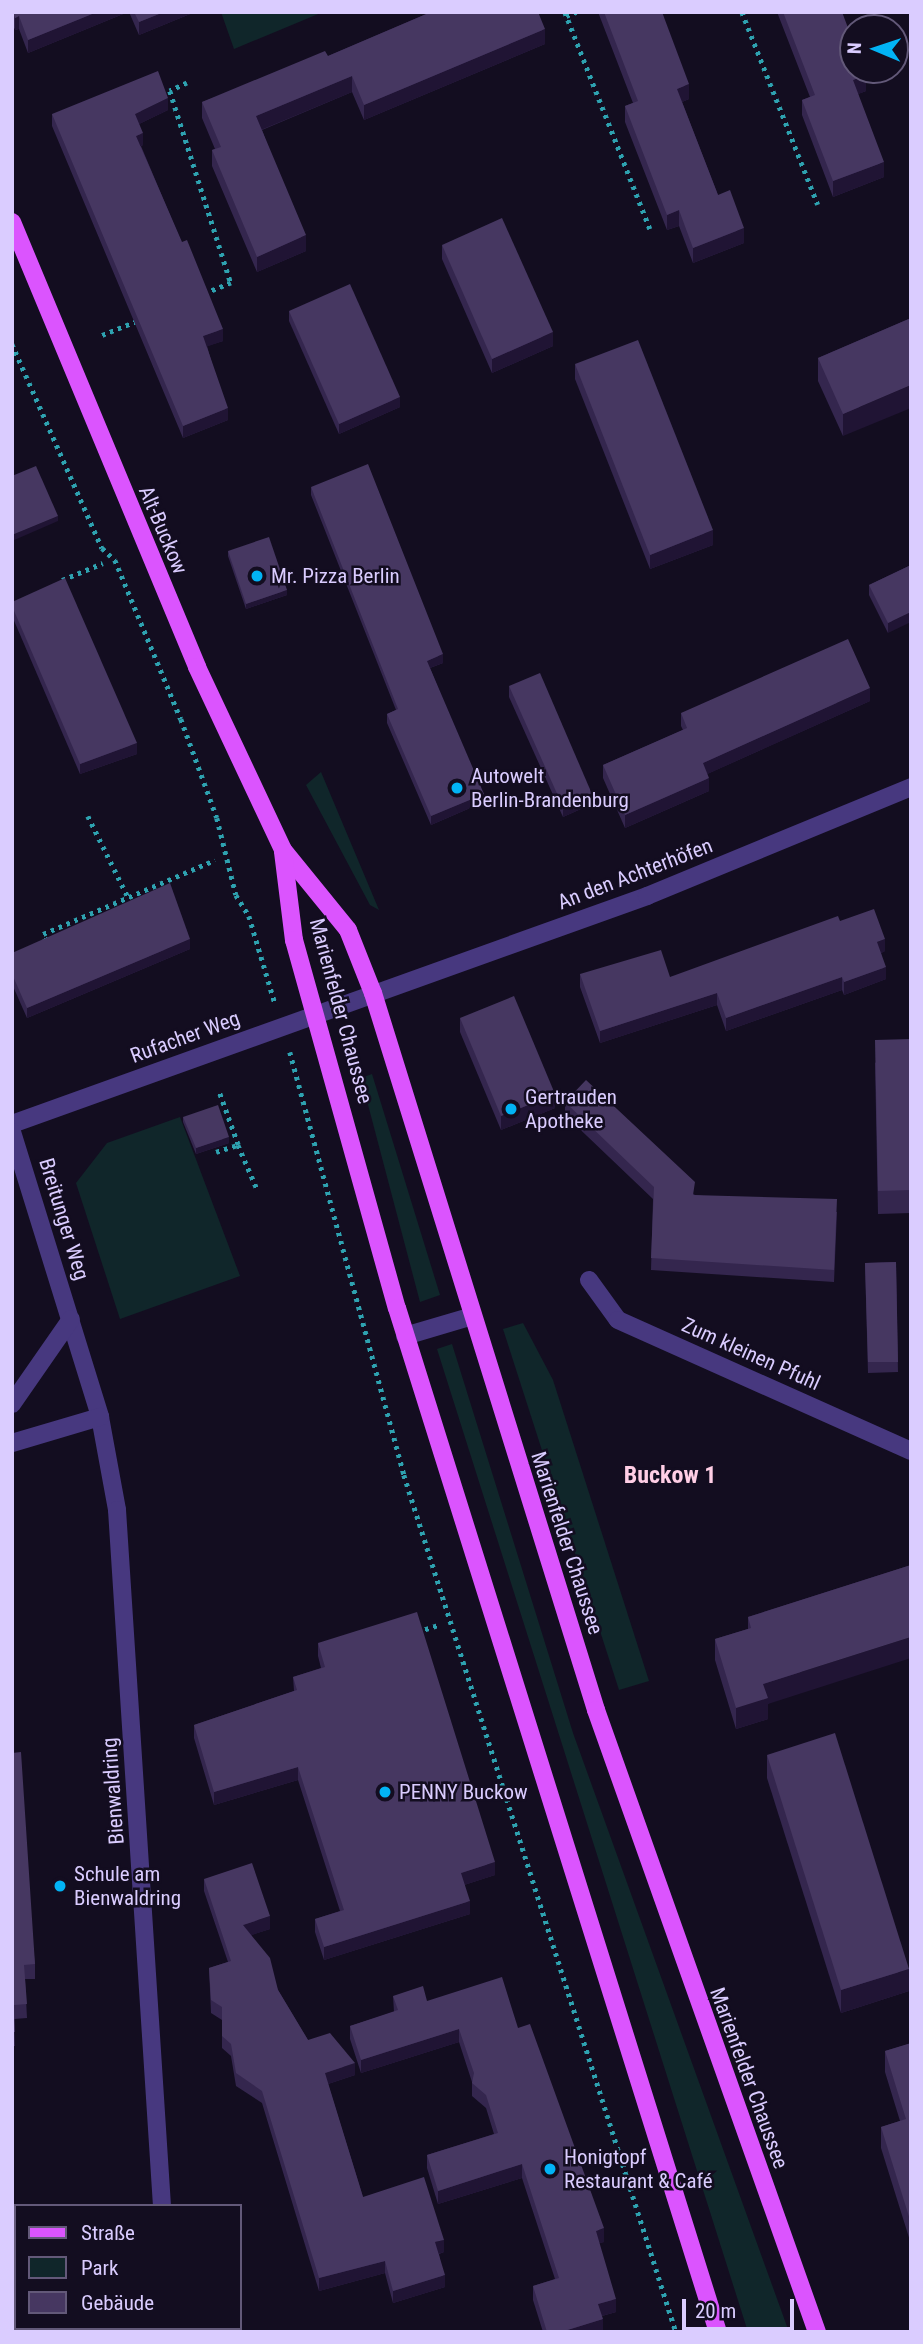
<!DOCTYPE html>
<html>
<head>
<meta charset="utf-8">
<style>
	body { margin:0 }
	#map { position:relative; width:923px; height:2344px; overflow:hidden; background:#130d20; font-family:"Roboto Condensed",sans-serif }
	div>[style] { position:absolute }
	.green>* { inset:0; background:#10262a }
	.path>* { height:4.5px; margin-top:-2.25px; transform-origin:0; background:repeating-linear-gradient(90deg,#2ea2b0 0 3.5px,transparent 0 8.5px) }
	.minor>* { height:18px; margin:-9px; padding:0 9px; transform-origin:9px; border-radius:9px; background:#47387f }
	.major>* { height:18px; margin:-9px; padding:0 9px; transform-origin:9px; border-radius:9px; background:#db54fe }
	.wall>* { inset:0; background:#34264e }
	.shaded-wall>* { inset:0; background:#201434 }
	.building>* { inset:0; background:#463761 }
	.dots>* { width:19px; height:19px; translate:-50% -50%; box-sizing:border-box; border:4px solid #130d20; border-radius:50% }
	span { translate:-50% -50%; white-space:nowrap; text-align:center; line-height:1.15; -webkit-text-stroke:5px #130d20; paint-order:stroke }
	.street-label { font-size:21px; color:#daccff }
	.poi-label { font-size:21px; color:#daccff }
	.left { translate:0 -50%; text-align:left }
	.quarter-label { font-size:24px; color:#ffcee5; font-weight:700 }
	.frame { position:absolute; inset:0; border:14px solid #daccff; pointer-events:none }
	.legend { position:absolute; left:14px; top:2204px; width:228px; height:126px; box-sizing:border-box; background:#130d20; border:2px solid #635979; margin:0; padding:9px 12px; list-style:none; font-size:21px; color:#daccff }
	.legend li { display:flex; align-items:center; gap:14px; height:35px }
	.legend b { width:35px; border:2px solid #635979 }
	.north { position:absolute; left:839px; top:14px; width:70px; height:70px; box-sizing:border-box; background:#130d20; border:2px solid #635979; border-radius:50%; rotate:272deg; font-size:19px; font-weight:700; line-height:28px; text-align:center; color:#daccff }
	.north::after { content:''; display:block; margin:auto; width:24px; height:32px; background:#02b3f5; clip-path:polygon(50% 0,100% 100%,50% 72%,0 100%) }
	.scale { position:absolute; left:682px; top:2299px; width:112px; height:32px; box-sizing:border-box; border:4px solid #daccff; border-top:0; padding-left:9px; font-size:21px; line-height:24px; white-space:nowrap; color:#daccff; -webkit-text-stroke:5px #130d20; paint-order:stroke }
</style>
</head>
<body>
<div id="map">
	<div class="green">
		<div style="clip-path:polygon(221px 12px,323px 12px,234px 49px)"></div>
		<div style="clip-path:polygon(321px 772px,379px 910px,370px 905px,306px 785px)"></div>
		<div style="clip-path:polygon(372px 1074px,440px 1295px,420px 1302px,361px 1078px)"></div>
		<div style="clip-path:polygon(180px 1117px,240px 1276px,120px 1319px,76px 1183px,107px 1143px)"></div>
		<div style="clip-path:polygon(523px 1323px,553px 1380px,649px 1681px,619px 1690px,503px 1329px)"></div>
		<div style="clip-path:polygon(452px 1344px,573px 1733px,789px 2332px,748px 2332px,437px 1349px)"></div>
	</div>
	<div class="path">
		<div style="left:565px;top:12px;width:233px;rotate:68.6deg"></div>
		<div style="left:742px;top:12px;width:207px;rotate:68.5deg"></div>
		<div style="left:566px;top:16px;width:11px;rotate:-22deg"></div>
		<div style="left:187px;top:83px;width:19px;rotate:155deg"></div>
		<div style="left:170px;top:91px;width:201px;rotate:72.4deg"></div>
		<div style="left:231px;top:283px;width:29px;rotate:158deg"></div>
		<div style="left:102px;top:335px;width:38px;rotate:-22deg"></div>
		<div style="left:12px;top:344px;width:223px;rotate:66.2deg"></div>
		<div style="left:102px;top:548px;width:18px;rotate:43deg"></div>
		<div style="left:115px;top:560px;width:172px;rotate:67.5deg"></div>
		<div style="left:181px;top:719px;width:105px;rotate:70deg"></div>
		<div style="left:217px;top:818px;width:79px;rotate:76.1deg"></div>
		<div style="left:236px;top:895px;width:25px;rotate:58deg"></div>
		<div style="left:249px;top:916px;width:91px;rotate:73.4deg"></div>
		<div style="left:62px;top:580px;width:44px;rotate:-22.5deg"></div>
		<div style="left:88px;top:816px;width:90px;rotate:63.7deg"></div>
		<div style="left:46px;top:941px;width:8px;rotate:-113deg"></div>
		<div style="left:43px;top:934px;width:187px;rotate:-23.3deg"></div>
		<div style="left:290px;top:1052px;width:438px;rotate:74.9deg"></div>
		<div style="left:404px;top:1475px;width:899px;rotate:72.39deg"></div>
		<div style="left:238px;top:1145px;width:50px;rotate:66.5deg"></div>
		<div style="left:216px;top:1152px;width:23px;rotate:-18deg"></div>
		<div style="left:238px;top:1145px;width:59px;rotate:-109.7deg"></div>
		<div style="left:417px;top:1632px;width:22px;rotate:-18deg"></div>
	</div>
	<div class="minor">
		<div style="left:12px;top:1124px;width:675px;rotate:-19.75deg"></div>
		<div style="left:647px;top:896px;width:286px;rotate:-22.4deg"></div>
		<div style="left:12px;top:1132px;width:298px;rotate:72.8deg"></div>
		<div style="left:100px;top:1417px;width:95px;rotate:79.6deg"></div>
		<div style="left:117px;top:1510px;width:697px;rotate:86.3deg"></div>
		<div style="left:589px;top:1280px;width:49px;rotate:54.1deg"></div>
		<div style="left:618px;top:1320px;width:321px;rotate:24.1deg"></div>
		<div style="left:405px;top:1336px;width:71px;rotate:-16.4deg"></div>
		<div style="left:12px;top:1404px;width:103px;rotate:-55.2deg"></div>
		<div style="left:12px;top:1443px;width:92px;rotate:-16.5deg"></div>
		<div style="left:170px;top:2328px;width:4px;rotate:76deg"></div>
	</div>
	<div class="major">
		<div style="left:12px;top:222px;width:482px;rotate:67.4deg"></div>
		<div style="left:197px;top:667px;width:202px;rotate:64.8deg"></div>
		<div style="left:283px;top:850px;width:103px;rotate:50.9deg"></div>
		<div style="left:348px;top:930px;width:68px;rotate:68.4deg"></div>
		<div style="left:373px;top:993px;width:751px;rotate:72.72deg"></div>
		<div style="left:596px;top:1710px;width:660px;rotate:70.44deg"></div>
		<div style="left:283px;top:852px;width:89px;rotate:82.9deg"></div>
		<div style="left:294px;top:940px;width:382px;rotate:74.4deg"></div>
		<div style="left:397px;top:1308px;width:1073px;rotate:72.6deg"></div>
	</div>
	<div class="wall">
		<div style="clip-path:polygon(12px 12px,128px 12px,28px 53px,19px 29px,15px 30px,12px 23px)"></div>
		<div style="clip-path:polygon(129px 12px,195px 12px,139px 35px)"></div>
		<div style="clip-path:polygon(431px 12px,541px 12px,538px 13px,545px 44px,364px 120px,352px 92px,262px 130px,306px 251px,257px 272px,212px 166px,212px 150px,215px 149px,202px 118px,202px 102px,328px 56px)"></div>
		<div style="clip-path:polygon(598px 12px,662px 12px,689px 99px,682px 102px,718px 195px,744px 243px,693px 263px,679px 226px,667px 230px,625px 122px,625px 106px,633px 103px)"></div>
		<div style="clip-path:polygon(777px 12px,842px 12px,866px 91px,858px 94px,884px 177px,833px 197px,802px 115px,802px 100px,810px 97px)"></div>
		<div style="clip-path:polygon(168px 110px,139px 124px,143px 145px,141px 146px,223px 341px,207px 346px,228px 420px,183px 438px,52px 126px,52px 114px)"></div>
		<div style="clip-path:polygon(442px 245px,553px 346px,492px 373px,442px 259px)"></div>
		<div style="clip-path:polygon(289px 311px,400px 407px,339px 434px,289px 321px)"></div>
		<div style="clip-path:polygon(911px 318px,843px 436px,818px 381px,818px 358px)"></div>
		<div style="clip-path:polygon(575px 364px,713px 545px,650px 569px,575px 379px)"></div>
		<div style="clip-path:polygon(311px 487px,443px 663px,430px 668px,484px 802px,431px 825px,387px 723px,387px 714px,396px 710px,311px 495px)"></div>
		<div style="clip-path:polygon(228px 551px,287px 595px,246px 609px,228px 556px)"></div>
		<div style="clip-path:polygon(911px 565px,888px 633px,869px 595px,869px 585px)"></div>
		<div style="clip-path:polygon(12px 602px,137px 754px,80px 774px,12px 616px)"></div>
		<div style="clip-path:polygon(509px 686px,592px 804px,563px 817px,509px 697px)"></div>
		<div style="clip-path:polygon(870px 701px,707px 774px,709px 791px,625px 828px,603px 778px,603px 765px,683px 730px,681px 726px,681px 713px)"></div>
		<div style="clip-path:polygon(190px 949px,27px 1018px,12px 984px,12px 953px)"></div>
		<div style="clip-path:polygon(885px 951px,881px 953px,886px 979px,844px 995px,842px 990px,726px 1031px,717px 1005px,600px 1043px,580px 987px,580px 974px,670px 977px)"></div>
		<div style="clip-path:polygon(460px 1018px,555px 1108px,501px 1130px,460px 1032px)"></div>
		<div style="clip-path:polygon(911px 1039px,911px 1213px,878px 1214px,875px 1063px)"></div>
		<div style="clip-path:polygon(565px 1102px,695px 1195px,837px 1212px,834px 1282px,651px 1270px,653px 1199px,565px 1115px)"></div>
		<div style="clip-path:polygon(183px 1117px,229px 1143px,196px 1154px,183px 1122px)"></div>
		<div style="clip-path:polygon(896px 1262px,898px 1372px,868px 1373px,865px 1263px)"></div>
		<div style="clip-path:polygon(911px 1565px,768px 1704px,768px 1719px,736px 1729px,715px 1660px,715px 1639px,748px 1629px,748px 1617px)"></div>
		<div style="clip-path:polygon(318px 1643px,495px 1875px,464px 1885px,470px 1914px,324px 1960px,315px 1932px,315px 1919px,340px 1911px,298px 1780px,214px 1805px,194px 1738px,194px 1725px,294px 1691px,293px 1677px,321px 1668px,318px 1656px)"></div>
		<div style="clip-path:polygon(12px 1753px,35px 1964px,35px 1979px,25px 1979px,27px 2018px,14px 2019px,15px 2046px,12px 2046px)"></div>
		<div style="clip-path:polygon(767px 1755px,909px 1991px,841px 2013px,767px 1778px)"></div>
		<div style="clip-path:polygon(204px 1879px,270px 1929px,251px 1935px,278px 1990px,308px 2040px,355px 2075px,328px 2084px,363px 2197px,444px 2252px,439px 2254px,445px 2287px,393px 2303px,385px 2273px,319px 2291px,262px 2103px,236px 2086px,231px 2056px,222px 2048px,222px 2020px,211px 2013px,209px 1968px,228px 1962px,204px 1891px)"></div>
		<div style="clip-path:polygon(393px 1996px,427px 2001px,518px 2028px,604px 2242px,599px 2243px,616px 2312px,602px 2316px,603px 2332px,543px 2332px,533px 2300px,533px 2286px,555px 2279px,522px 2178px,438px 2204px,427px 2168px,427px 2155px,494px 2134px,486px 2108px,472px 2096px,472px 2082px,459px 2042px,361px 2073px,350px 2039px,350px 2026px,394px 2012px)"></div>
		<div style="clip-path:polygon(909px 2029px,911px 2029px,911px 2244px,881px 2148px,881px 2127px,900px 2121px,885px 2072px,885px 2051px,909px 2044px)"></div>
	</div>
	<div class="shaded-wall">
		<div style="clip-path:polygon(97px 12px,128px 12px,28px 53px,28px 40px)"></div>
		<div style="clip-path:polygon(164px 12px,195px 12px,139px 35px,139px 22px)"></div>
		<div style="clip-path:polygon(19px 16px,19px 29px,15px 30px,15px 18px)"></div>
		<div style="clip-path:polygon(545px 29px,545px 44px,364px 120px,364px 105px)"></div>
		<div style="clip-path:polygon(866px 75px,866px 91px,853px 96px,853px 80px)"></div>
		<div style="clip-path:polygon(352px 76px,352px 92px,256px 132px,256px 116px)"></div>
		<div style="clip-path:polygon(689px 84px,689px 99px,677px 104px,677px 89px)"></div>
		<div style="clip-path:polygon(168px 98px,168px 110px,135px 126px,135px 114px)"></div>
		<div style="clip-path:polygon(143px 133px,143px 145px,136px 148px,136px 136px)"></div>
		<div style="clip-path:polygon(884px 162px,884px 177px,833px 197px,833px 181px)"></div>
		<div style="clip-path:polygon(679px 210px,679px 226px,667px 230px,667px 215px)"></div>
		<div style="clip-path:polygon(744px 228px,744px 243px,693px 263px,693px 248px)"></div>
		<div style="clip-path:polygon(306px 235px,306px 251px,257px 272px,257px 257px)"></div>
		<div style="clip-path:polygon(223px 329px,223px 341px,203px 348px,203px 336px)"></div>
		<div style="clip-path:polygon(553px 332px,553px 346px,492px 373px,492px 359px)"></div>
		<div style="clip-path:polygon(911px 385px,911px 408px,843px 436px,843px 414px)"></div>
		<div style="clip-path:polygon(400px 397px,400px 407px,339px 434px,339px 424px)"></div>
		<div style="clip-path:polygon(228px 408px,228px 420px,183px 438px,183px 426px)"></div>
		<div style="clip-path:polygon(58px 516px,58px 521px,12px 541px,12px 535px)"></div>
		<div style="clip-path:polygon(713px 530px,713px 545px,650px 569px,650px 555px)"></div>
		<div style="clip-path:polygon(287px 590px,287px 595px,246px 609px,246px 604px)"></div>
		<div style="clip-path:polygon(911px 612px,911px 622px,888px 633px,888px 623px)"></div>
		<div style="clip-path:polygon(443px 654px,443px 663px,427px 669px,427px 661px)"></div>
		<div style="clip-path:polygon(870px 688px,870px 701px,703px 776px,703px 763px)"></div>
		<div style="clip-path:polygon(137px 743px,137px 754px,80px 774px,80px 764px)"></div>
		<div style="clip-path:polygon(709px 778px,709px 791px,625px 828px,625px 815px)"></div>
		<div style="clip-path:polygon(484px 794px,484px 802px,431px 825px,431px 816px)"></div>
		<div style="clip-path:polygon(592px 794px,592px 804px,563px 817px,563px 807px)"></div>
		<div style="clip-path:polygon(190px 939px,190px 949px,27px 1018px,27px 1008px)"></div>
		<div style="clip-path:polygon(885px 939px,885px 951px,877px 955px,877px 942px)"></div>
		<div style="clip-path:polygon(886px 967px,886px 979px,844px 995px,844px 982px)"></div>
		<div style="clip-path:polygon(842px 977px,842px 990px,726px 1031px,726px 1018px)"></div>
		<div style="clip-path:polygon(717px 993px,717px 1005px,600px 1043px,600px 1031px)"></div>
		<div style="clip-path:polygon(555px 1094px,555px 1108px,501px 1130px,501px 1116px)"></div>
		<div style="clip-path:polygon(229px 1137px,229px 1143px,196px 1154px,196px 1148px)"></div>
		<div style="clip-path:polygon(911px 1637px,911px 1658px,768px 1704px,768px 1719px,736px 1729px,736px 1708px,763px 1684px)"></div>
		<div style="clip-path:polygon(298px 1767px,298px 1780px,214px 1805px,214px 1792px)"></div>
		<div style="clip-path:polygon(495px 1862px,495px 1875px,461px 1886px,461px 1873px)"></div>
		<div style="clip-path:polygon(470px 1901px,470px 1914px,324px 1960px,324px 1947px)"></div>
		<div style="clip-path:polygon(270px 1916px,270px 1929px,243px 1938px,243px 1925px)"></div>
		<div style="clip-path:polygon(909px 1969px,909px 1991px,841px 2013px,841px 1990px)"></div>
		<div style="clip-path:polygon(459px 2029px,459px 2042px,361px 2073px,361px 2060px)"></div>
		<div style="clip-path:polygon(355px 2063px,355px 2075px,325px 2085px,325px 2073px)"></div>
		<div style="clip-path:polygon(522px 2164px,522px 2178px,438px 2204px,438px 2191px)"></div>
		<div style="clip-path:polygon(604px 2228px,604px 2242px,596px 2244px,596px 2231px)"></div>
		<div style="clip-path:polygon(444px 2240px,444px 2252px,435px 2255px,435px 2242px)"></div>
		<div style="clip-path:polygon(385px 2261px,385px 2273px,319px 2291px,319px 2278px)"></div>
		<div style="clip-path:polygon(445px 2275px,445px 2287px,393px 2303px,393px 2291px)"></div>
		<div style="clip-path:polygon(616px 2299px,616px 2312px,598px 2317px,598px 2304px)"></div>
		<div style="clip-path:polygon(603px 2319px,603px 2332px,561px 2332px)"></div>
	</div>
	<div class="building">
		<div style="clip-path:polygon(13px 12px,97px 12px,28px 40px,19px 16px,15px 18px)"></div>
		<div style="clip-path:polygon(134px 12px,164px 12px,139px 22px)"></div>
		<div style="clip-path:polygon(431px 12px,538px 12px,545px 29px,364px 105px,352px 76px,256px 116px,306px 235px,257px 257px,212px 150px,221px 147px,202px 102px,325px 51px,328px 56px)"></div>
		<div style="clip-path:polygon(604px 12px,662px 12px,689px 84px,677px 89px,718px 195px,730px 190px,744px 228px,693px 248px,679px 210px,667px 215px,625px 106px,638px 101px)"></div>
		<div style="clip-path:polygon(783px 12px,842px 12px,853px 41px,853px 70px,864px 70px,866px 75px,853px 80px,884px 162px,833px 181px,802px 100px,815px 95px)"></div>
		<div style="clip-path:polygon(158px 71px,168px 98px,135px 114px,143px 133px,136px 136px,182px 242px,187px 240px,223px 329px,203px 336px,228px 408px,183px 426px,52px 114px)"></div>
		<div style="clip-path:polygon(502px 218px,553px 332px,492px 359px,442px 245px)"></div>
		<div style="clip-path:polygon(350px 284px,400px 397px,339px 424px,289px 311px)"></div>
		<div style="clip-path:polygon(911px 318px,911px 385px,843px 414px,818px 358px)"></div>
		<div style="clip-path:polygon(638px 340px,713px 530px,650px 555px,575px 364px)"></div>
		<div style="clip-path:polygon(368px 464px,443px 654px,427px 661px,484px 794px,431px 816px,387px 714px,398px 709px,311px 487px)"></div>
		<div style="clip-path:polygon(36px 466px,58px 516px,12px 535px,12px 476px)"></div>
		<div style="clip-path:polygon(269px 537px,287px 590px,246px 604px,228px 551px)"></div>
		<div style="clip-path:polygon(911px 565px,911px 612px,888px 623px,869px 585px)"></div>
		<div style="clip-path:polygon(65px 578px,137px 743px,80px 764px,12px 606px,12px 602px)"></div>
		<div style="clip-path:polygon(848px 639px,870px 688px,703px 763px,709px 778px,625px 815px,603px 765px,687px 728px,681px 713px)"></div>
		<div style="clip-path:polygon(540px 673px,592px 794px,563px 807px,509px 686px)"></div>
		<div style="clip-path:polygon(170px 883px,190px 939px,27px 1008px,12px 974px,12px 953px)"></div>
		<div style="clip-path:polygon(874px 909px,885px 939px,877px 942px,886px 967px,844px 982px,842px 977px,726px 1018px,717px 993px,600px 1031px,580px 974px,661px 950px,670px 977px,838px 916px,840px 921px)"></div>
		<div style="clip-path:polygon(514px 996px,555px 1094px,501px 1116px,460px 1018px)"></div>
		<div style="clip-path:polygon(911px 1039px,911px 1190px,878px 1191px,875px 1040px)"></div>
		<div style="clip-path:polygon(586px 1080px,695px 1182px,693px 1195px,837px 1199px,834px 1270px,651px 1258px,654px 1187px,565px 1102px)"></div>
		<div style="clip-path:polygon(218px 1105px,229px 1137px,196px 1148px,183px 1117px)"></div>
		<div style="clip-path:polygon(896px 1262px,898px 1362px,868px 1362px,865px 1263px)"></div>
		<div style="clip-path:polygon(911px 1565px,911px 1637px,763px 1684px,768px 1698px,736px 1708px,715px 1639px,751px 1628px,748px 1617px)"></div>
		<div style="clip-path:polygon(417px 1612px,495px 1862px,461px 1873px,470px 1901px,324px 1947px,315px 1919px,344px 1910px,298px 1767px,214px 1792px,194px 1725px,297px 1690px,293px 1677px,325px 1667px,318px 1643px)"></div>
		<div style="clip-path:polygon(835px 1733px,909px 1969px,841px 1990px,767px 1755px)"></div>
		<div style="clip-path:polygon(21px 1752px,35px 1964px,24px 1965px,27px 2004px,14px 2005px,15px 2032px,12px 2032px,12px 1753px)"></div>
		<div style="clip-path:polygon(252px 1863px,270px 1916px,243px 1925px,270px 1958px,278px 1990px,308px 2040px,330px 2033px,355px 2063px,325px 2073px,363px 2197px,424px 2177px,444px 2240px,435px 2242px,445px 2275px,393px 2291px,385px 2261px,319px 2278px,262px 2091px,236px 2073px,231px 2044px,222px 2036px,222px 2007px,211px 2000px,209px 1968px,231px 1961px,204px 1879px)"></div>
		<div style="clip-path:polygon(502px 1977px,518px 2028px,530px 2024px,604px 2228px,596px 2231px,616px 2299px,598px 2304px,603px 2319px,561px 2332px,547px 2332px,533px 2286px,559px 2278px,522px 2164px,438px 2191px,427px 2155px,498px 2133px,486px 2095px,472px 2083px,474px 2073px,459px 2029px,361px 2060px,350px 2026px,398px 2010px,393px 1996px,423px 1986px,427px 2001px)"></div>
		<div style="clip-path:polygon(911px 2043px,911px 2223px,881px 2127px,906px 2119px,885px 2051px)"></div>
	</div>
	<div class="dots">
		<div style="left:257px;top:576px;background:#02b3f5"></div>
		<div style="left:457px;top:788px;background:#02b3f5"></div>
		<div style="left:511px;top:1109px;background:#02b3f5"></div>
		<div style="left:385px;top:1792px;background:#02b3f5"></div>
		<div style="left:60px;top:1886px;background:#02b3f5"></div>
		<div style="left:550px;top:2169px;background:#02b3f5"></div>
	</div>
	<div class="street-label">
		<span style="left:163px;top:530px;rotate:67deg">Alt-Buckow</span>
		<span style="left:635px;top:874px;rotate:-21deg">An den Achterhöfen</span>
		<span style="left:341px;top:1011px;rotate:75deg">Marienfelder Chaussee</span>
		<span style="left:185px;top:1037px;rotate:-20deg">Rufacher Weg</span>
		<span style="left:64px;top:1219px;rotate:73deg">Breitunger Weg</span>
		<span style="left:751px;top:1354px;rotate:24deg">Zum kleinen Pfuhl</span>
		<span style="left:567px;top:1543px;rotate:72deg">Marienfelder Chaussee</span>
		<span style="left:113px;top:1791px;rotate:-94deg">Bienwaldring</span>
		<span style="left:749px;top:2078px;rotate:70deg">Marienfelder Chaussee</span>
	</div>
	<div class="poi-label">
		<span class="left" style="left:271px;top:576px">Mr. Pizza Berlin</span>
		<span class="left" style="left:471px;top:788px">Autowelt<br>Berlin-Brandenburg</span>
		<span class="left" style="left:525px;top:1109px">Gertrauden<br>Apotheke</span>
		<span class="left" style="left:399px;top:1792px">PENNY Buckow</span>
		<span class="left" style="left:74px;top:1886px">Schule am<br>Bienwaldring</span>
		<span class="left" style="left:564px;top:2169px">Honigtopf<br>Restaurant &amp; Café</span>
	</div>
	<div class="quarter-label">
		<span style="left:670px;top:1476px">Buckow 1</span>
	</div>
	<div class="frame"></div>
	<ul class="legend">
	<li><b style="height:9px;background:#db54fe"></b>Straße</li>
	<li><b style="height:19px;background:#10262a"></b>Park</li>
	<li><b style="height:19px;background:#463761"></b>Gebäude</li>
	</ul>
	<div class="north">N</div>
	<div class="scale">20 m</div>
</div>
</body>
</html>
